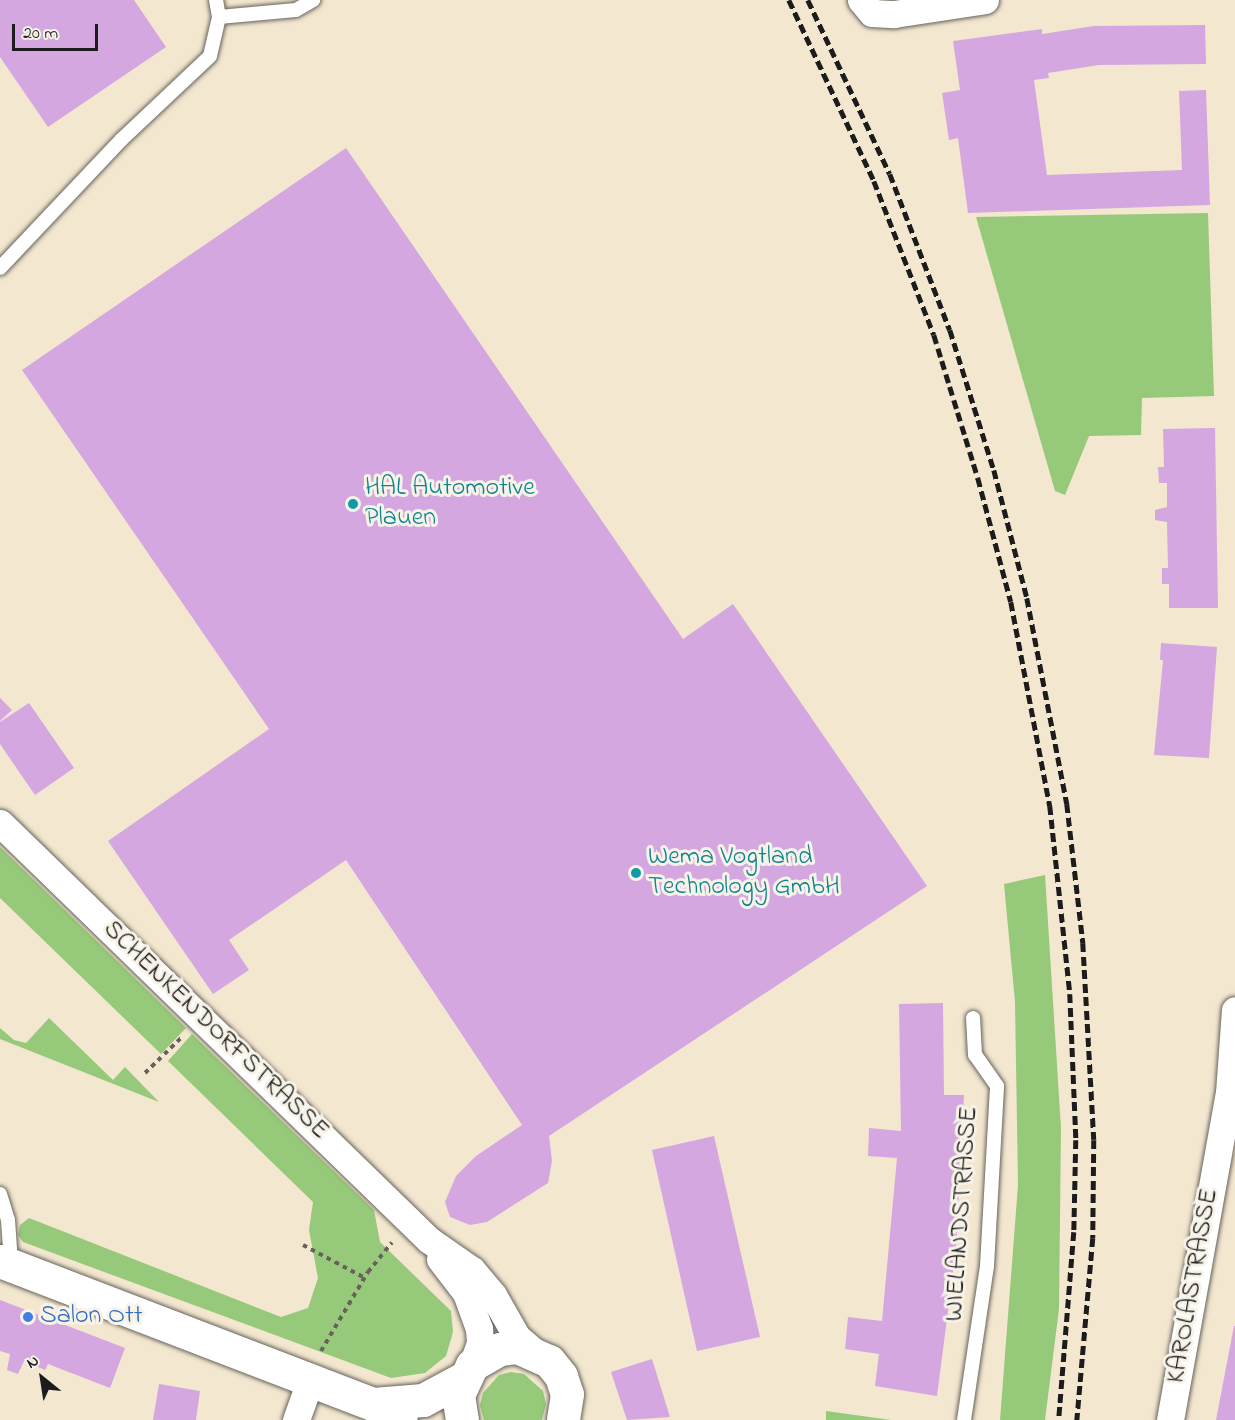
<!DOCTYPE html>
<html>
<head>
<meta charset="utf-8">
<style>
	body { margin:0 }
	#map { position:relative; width:1235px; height:1420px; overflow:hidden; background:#f3e7d0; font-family:"Indie Flower",sans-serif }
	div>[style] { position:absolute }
	.green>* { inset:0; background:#97c97a }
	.building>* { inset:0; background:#d4a7e0 }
	.path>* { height:4px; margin-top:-2px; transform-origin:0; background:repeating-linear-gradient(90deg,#67635b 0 4.5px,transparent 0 9px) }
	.roads { filter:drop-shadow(0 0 2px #67635b) drop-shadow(0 0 2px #67635b) }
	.service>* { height:14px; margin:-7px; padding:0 7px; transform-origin:7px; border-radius:7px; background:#fff }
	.minor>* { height:27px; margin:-13.5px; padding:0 13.5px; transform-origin:13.5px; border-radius:13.5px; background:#fff }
	.tertiary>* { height:33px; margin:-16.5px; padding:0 16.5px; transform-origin:16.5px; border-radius:16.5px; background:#fff }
	.rail>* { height:4.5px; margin-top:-2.25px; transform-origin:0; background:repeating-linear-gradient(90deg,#1c1c1c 0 9px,transparent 0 13.5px) }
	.dots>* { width:16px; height:16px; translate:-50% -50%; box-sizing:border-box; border:3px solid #f7f3e8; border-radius:50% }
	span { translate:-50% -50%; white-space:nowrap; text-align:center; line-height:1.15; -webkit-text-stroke:6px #f7f3e8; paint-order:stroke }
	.culture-label { font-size:26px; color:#0d838f }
	.left { translate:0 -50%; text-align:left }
	.street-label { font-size:26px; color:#1c1c1c }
	.shop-label { font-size:26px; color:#366cbe }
	.north { position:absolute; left:12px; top:1348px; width:60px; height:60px; -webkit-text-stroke:4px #f7f3e8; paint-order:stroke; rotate:330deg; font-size:16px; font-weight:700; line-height:24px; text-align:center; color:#1c1c1c }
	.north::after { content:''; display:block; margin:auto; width:21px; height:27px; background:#1c1c1c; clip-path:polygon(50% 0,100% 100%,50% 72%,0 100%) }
	.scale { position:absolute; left:12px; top:24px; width:86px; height:27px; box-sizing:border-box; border:3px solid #1c1c1c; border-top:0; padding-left:8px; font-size:18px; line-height:21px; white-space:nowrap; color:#1c1c1c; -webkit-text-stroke:4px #f7f3e8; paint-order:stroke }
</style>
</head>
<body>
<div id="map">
	<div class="green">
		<div style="clip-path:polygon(1208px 213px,1214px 396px,1142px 398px,1141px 435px,1089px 436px,1065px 495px,1055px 491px,976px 217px)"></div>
		<div style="clip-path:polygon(0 847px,186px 1028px,161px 1054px,0 898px)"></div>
		<div style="clip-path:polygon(1045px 875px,1061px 1128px,1059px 1309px,1045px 1420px,1000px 1420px,1018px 1185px,1015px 1002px,1004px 884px)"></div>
		<div style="clip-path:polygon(49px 1018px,113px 1080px,125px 1067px,159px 1102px,0 1039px,0 1028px,14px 1040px,26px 1043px)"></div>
		<div style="clip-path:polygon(192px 1034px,374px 1210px,380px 1242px,451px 1311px,453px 1332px,446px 1356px,425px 1373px,391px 1378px,23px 1242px,18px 1235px,20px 1225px,29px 1218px,281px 1317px,308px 1308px,318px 1278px,309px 1230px,313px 1202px,168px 1061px)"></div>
		<div style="clip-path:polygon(511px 1372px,524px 1374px,543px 1391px,546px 1404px,542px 1420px,484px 1420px,480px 1405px,483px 1393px,499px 1375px)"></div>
		<div style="clip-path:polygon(826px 1411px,891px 1420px,826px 1420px)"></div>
	</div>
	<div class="building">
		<div style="clip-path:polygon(0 0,134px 0,166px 47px,48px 127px,0 57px)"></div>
		<div style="clip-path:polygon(1205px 25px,1206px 64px,1099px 65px,1048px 73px,1049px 78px,1034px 80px,1047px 175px,1182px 170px,1179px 91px,1206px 90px,1210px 205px,968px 213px,958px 138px,949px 140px,942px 93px,960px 90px,953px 41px,1042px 29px,1042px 34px,1094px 26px)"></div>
		<div style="clip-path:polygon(346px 148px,683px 639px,733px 604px,927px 886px,549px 1136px,552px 1161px,548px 1183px,487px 1222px,470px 1225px,450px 1217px,445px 1202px,456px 1176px,476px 1156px,522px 1125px,346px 860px,229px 940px,249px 970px,213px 994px,108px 841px,269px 729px,22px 370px)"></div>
		<div style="clip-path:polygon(1215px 428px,1218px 608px,1169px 608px,1169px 584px,1162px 584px,1162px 568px,1168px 568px,1167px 522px,1155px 520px,1155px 510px,1167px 507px,1167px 483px,1159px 483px,1158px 467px,1164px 467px,1163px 429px)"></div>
		<div style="clip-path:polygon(1161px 643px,1217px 647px,1209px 758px,1154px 755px,1163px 660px,1160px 660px)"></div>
		<div style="clip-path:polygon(0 698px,12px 710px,0 721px)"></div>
		<div style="clip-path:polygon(29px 703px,74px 768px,35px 795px,0 744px,0 722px)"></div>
		<div style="clip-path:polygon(943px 1003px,944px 1095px,964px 1095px,956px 1249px,937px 1396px,875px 1386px,879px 1354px,845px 1349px,848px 1317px,882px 1321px,897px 1158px,868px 1156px,869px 1128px,901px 1131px,899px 1004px)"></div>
		<div style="clip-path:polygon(714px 1136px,760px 1337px,697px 1351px,652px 1150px)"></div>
		<div style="clip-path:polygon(0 1300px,125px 1348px,110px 1388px,48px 1364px,45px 1370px,24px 1361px,18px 1374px,7px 1370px,10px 1354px,0 1351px)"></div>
		<div style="clip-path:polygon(1235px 1326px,1235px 1420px,1216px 1420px,1234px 1326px)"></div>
		<div style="clip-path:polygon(652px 1359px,670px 1417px,627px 1420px,611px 1372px)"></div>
		<div style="clip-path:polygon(159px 1384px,200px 1391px,196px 1420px,153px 1420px)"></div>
	</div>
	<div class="path">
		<div style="left:145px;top:1073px;width:50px;rotate:-44.2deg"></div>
		<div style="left:303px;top:1245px;width:70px;rotate:28deg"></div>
		<div style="left:321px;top:1351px;width:92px;rotate:-59.3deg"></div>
		<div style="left:368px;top:1272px;width:38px;rotate:-51deg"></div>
	</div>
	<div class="roads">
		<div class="service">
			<div style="left:219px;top:17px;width:77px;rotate:-5.2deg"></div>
			<div style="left:296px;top:10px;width:20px;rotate:-30deg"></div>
			<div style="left:0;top:268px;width:176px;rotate:-46.6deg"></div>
			<div style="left:121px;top:140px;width:122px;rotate:-43.3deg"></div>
			<div style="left:210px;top:56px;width:40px;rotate:-77deg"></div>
			<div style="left:219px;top:17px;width:17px;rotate:-100deg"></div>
			<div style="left:0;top:1194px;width:27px;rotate:73deg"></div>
			<div style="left:8px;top:1220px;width:43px;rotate:86deg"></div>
			<div style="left:964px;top:1420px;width:156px;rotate:-81.5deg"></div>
			<div style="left:987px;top:1266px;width:180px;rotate:-86.8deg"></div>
			<div style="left:997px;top:1086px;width:38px;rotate:-125deg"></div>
			<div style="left:975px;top:1055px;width:37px;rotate:-93deg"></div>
		</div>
		<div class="minor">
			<div style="left:861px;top:0;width:17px;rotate:50deg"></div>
			<div style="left:872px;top:13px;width:22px;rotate:3deg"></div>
			<div style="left:894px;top:14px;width:92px;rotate:-8.7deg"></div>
			<div style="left:0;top:823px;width:598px;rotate:44.19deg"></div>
			<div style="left:429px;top:1240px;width:52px;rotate:34.9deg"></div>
			<div style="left:472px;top:1270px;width:33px;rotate:50deg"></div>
			<div style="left:493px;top:1295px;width:48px;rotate:60.3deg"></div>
			<div style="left:517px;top:1337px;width:21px;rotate:41deg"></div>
			<div style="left:440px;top:1259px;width:43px;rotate:52.6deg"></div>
			<div style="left:466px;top:1293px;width:37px;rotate:70deg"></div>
			<div style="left:479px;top:1328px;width:15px;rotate:86deg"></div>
			<div style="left:480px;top:1343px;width:23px;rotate:110deg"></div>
			<div style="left:296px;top:1420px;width:41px;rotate:-70.3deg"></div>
			<div style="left:1170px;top:1420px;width:332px;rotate:-79.8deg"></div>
			<div style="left:1229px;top:1093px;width:83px;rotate:-85.9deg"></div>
		</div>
		<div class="tertiary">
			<div style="left:0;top:1261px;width:399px;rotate:21deg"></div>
			<div style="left:373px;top:1404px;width:32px;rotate:30deg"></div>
			<div style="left:373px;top:1404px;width:50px;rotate:-4.6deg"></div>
			<div style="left:423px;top:1400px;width:47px;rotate:-28.2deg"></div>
			<div style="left:462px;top:1420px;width:25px;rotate:-99deg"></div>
			<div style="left:458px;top:1395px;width:33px;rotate:-65deg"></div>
			<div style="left:472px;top:1365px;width:32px;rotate:-30deg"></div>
			<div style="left:500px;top:1349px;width:17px;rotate:-7deg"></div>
			<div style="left:517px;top:1347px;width:35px;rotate:24deg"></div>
			<div style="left:549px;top:1361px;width:19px;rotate:51deg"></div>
			<div style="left:561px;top:1376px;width:19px;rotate:72deg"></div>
			<div style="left:567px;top:1394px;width:26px;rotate:99deg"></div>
		</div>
	</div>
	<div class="rail">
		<div style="left:789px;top:0;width:200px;rotate:64.8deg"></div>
		<div style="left:874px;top:181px;width:165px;rotate:68.7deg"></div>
		<div style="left:934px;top:335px;width:150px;rotate:72.9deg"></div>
		<div style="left:978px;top:478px;width:128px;rotate:75.1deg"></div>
		<div style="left:1011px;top:602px;width:208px;rotate:79.2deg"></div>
		<div style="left:1050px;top:806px;width:189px;rotate:83.9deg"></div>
		<div style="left:1070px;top:994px;width:146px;rotate:87.6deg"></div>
		<div style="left:1076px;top:1140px;width:92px;rotate:91.2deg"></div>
		<div style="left:1074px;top:1232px;width:189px;rotate:94.6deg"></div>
		<div style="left:808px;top:0;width:192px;rotate:64.8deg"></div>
		<div style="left:890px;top:174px;width:167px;rotate:69deg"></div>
		<div style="left:950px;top:330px;width:147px;rotate:72.6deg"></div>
		<div style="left:994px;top:470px;width:132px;rotate:75.5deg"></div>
		<div style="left:1027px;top:598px;width:210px;rotate:79deg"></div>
		<div style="left:1067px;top:804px;width:140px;rotate:83.4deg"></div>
		<div style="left:1083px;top:943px;width:197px;rotate:86.8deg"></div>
		<div style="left:1094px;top:1140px;width:98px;rotate:90.6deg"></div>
		<div style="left:1093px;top:1238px;width:183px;rotate:95deg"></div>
	</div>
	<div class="dots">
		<div style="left:353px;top:504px;background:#0f9aa8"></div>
		<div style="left:636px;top:873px;background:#0f9aa8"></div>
		<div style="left:28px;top:1317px;background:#3f7fe0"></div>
	</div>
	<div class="culture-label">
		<span class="left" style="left:365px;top:504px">HAL Automotive<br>Plauen</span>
		<span class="left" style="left:648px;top:873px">Wema Vogtland<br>Technology GmbH</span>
	</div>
	<div class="street-label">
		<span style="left:215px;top:1031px;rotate:44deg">SCHENKENDORFSTRASSE</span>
		<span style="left:963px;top:1214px;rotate:-86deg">WIELANDSTRASSE</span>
		<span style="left:1194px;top:1286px;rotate:-80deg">KAROLASTRASSE</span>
	</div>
	<div class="shop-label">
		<span class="left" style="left:40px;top:1317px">Salon Ott</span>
	</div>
	<div class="north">N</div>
	<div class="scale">20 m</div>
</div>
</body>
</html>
